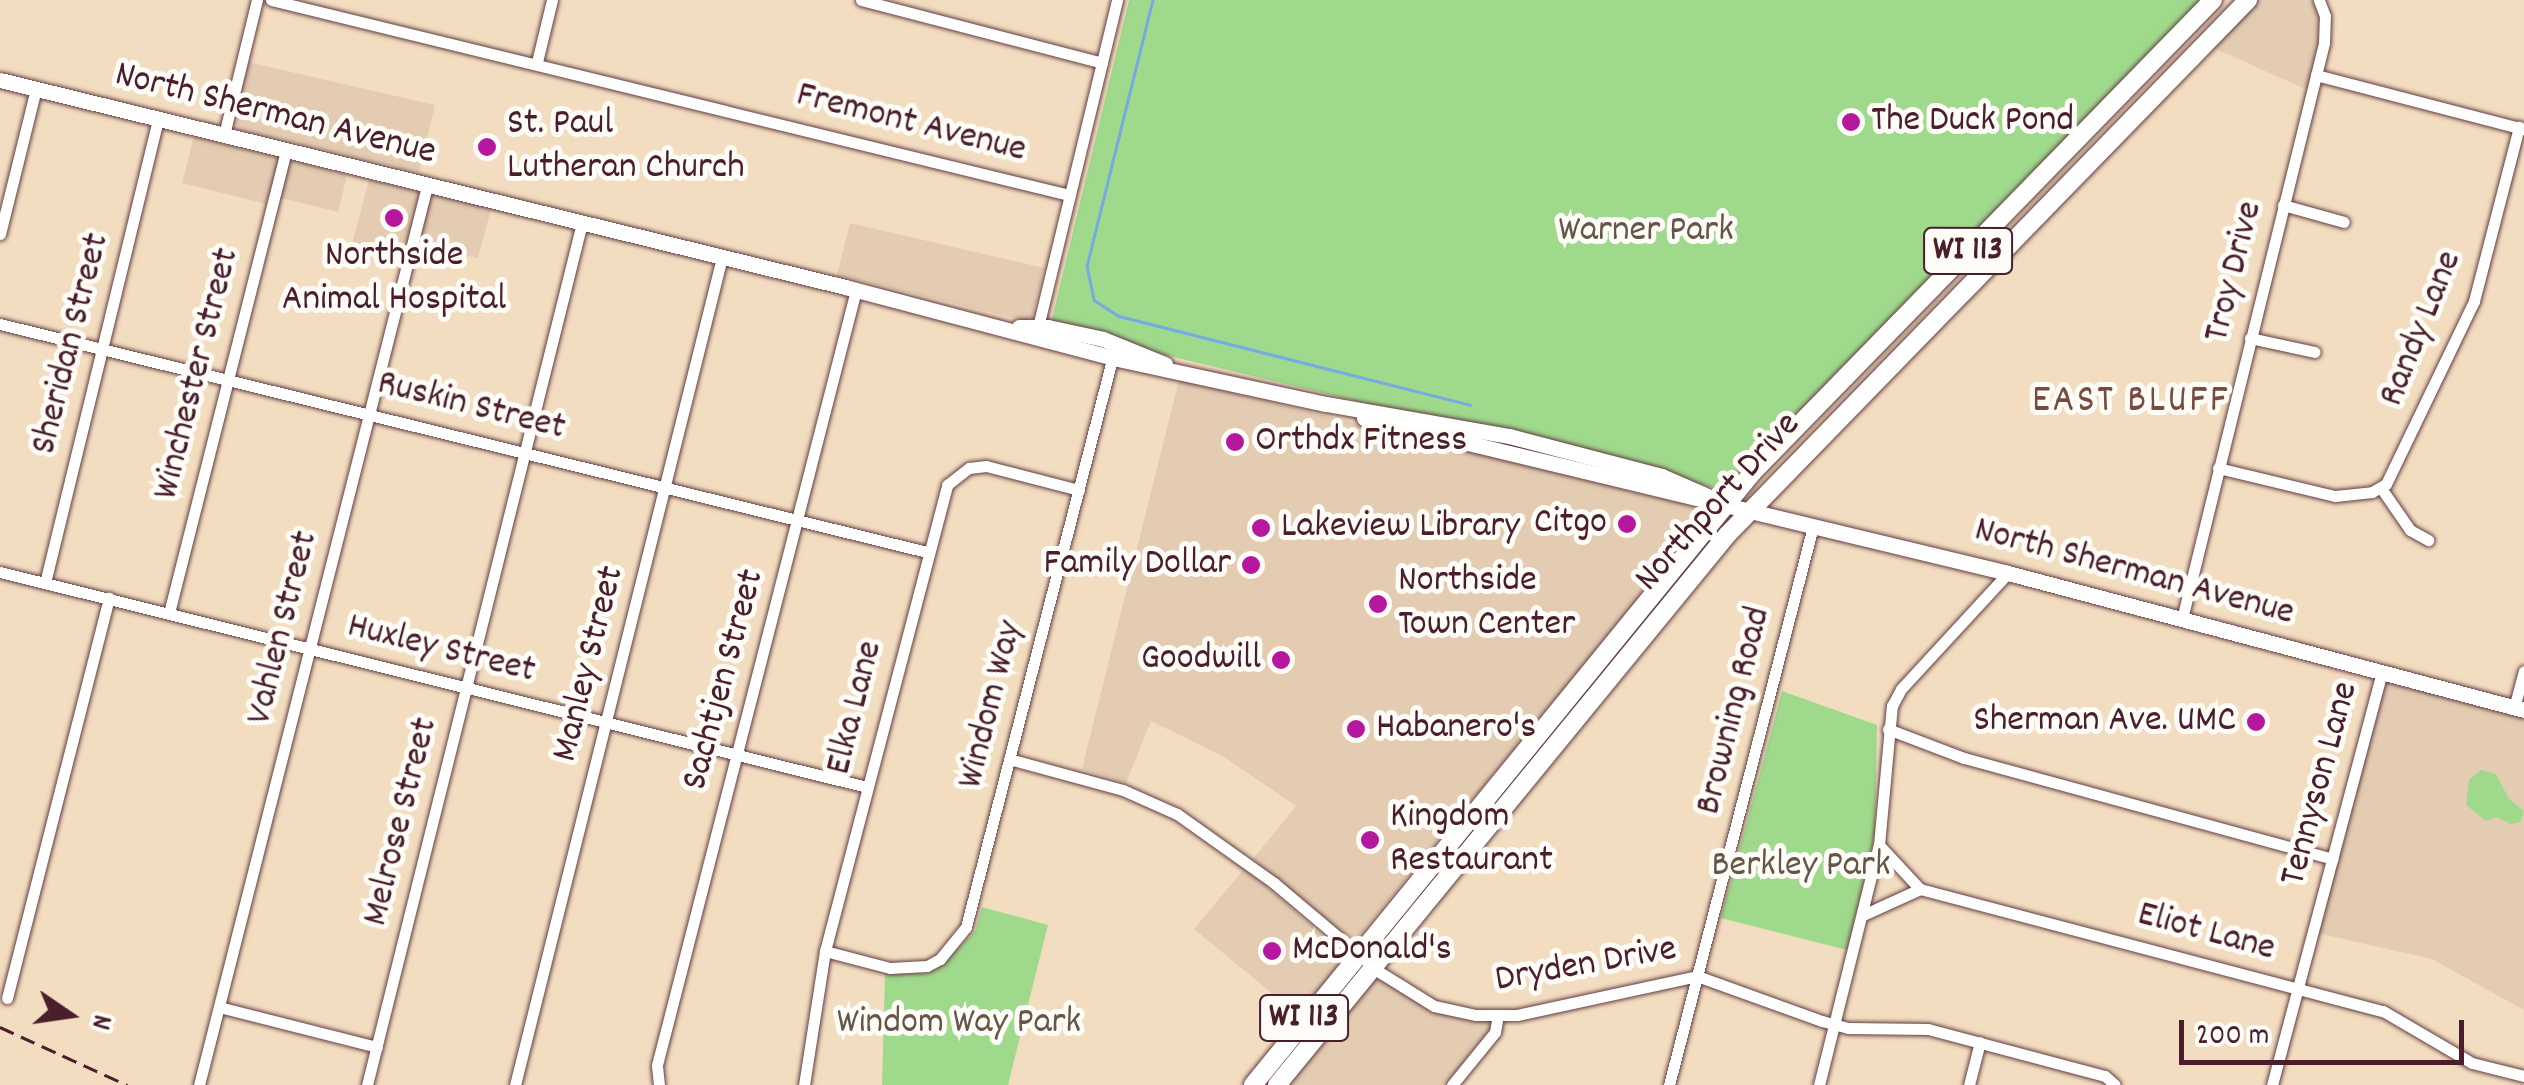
<!DOCTYPE html>
<html>
<head>
<meta charset="utf-8">
<style>
	body { margin:0 }
	#map { position:relative; width:2524px; height:1085px; overflow:hidden; background:#f3ddc0; font-family:Dekko,sans-serif }
	div>[style] { position:absolute }
	.built>* { inset:0; background:#e3ccb2 }
	.green>* { inset:0; background:#9fd98c }
	.stream>* { height:2.5px; margin:-1.25px; padding:0 1.25px; transform-origin:1.25px; border-radius:1.25px; background:#76aae2 }
	.roads { filter:drop-shadow(0 0 2px #633c41) drop-shadow(0 0 2px #633c41) }
	.street>* { height:11px; margin:-5.5px; padding:0 5.5px; transform-origin:5.5px; border-radius:5.5px; background:#fff }
	.secondary>* { height:15px; margin:-7.5px; padding:0 7.5px; transform-origin:7.5px; border-radius:7.5px; background:#fff }
	.primary>* { height:18px; margin:-9px; padding:0 9px; transform-origin:9px; border-radius:9px; background:#fff }
	.rail>* { height:2.5px; margin-top:-1.25px; transform-origin:0; background:repeating-linear-gradient(90deg,#4a1f2b 0 15px,transparent 0 23px) }
	.dots>* { width:28px; height:28px; translate:-50% -50%; box-sizing:border-box; border:5px solid #fdfcf7; border-radius:50% }
	span { translate:-50% -50%; white-space:nowrap; text-align:center; line-height:1.15; -webkit-text-stroke:10px #fdfcf7; paint-order:stroke }
	.shield-label span { padding:2px 8px; background:#fdfcf7; border:2px solid; border-radius:8px; -webkit-text-stroke-width:0 }
	.shield-label { font-size:35px; color:#4a1f2b; font-weight:700 }
	.street-label { font-size:38px; color:#4a1f2b }
	.poi-label { font-size:38px; color:#4a1f2b }
	.left { translate:0 -50%; text-align:left }
	.right { translate:-100% -50%; text-align:right }
	.park-label { font-size:38px; color:#645748 }
	.neighbourhood-label { font-size:40px; color:#764b40; letter-spacing:2.5px }
	.north { position:absolute; left:20px; top:965px; width:100px; height:100px; -webkit-text-stroke:8px #fdfcf7; paint-order:stroke; rotate:103deg; font-size:28px; font-weight:700; line-height:40px; text-align:center; color:#4a1f2b }
	.north::after { content:''; display:block; margin:auto; width:35px; height:45px; background:#4a1f2b; clip-path:polygon(50% 0,100% 100%,50% 72%,0 100%) }
	.scale { position:absolute; left:2179px; top:1020px; width:285px; height:45px; box-sizing:border-box; border:5px solid #4a1f2b; border-top:0; padding-left:12px; font-size:30px; line-height:35px; white-space:nowrap; color:#4a1f2b; -webkit-text-stroke:8px #fdfcf7; paint-order:stroke }
</style>
</head>
<body>
<div id="map">
	<div class="built">
		<div style="clip-path:polygon(2248px 0,2319px 0,2324px 9px,2312px 92px,2205px 44px)"></div>
		<div style="clip-path:polygon(248px 62px,435px 105px,419px 172px,238px 129px,235px 115px)"></div>
		<div style="clip-path:polygon(194px 137px,347px 175px,338px 212px,269px 195px,266px 204px,182px 183px)"></div>
		<div style="clip-path:polygon(369px 180px,491px 209px,478px 258px,404px 241px,400px 256px,352px 244px)"></div>
		<div style="clip-path:polygon(850px 223px,1044px 268px,1032px 317px,1026px 321px,837px 275px)"></div>
		<div style="clip-path:polygon(1179px 380px,1692px 506px,1701px 514px,1696px 530px,1358px 937px,1346px 935px,1253px 859px,1296px 806px,1224px 757px,1151px 721px,1126px 783px,1082px 769px)"></div>
		<div style="clip-path:polygon(2386px 678px,2524px 717px,2524px 1010px,2432px 959px,2317px 933px)"></div>
		<div style="clip-path:polygon(1245px 868px,1342px 952px,1340px 968px,1297px 1014px,1194px 929px)"></div>
		<div style="clip-path:polygon(1374px 967px,1434px 1006px,1498px 1015px,1496px 1029px,1452px 1085px,1277px 1085px)"></div>
	</div>
	<div class="green">
		<div style="clip-path:polygon(1129px 0,2204px 0,1891px 321px,1720px 489px,1050px 327px)"></div>
		<div style="clip-path:polygon(1782px 691px,1877px 725px,1875px 835px,1847px 950px,1721px 918px)"></div>
		<div style="clip-path:polygon(2481px 770px,2496px 774px,2509px 799px,2524px 811px,2520px 822px,2511px 824px,2497px 817px,2486px 821px,2466px 805px,2469px 780px)"></div>
		<div style="clip-path:polygon(982px 907px,1048px 925px,1008px 1085px,882px 1085px,885px 972px,926px 974px,943px 965px,975px 931px)"></div>
	</div>
	<div class="stream">
		<div style="left:1153px;top:0;width:274px;rotate:103.9deg"></div>
		<div style="left:1087px;top:266px;width:35px;rotate:78deg"></div>
		<div style="left:1094px;top:300px;width:30px;rotate:33deg"></div>
		<div style="left:1119px;top:316px;width:362px;rotate:14.2deg"></div>
	</div>
	<div class="roads">
		<div class="street">
			<div style="left:271px;top:0;width:821px;rotate:13.73deg"></div>
			<div style="left:861px;top:0;width:249px;rotate:14.6deg"></div>
			<div style="left:537px;top:62px;width:64px;rotate:-76.4deg"></div>
			<div style="left:2316px;top:75px;width:215px;rotate:14.6deg"></div>
			<div style="left:224px;top:135px;width:139px;rotate:-76.3deg"></div>
			<div style="left:2283px;top:205px;width:63px;rotate:15.6deg"></div>
			<div style="left:0;top:234px;width:149px;rotate:-76.1deg"></div>
			<div style="left:0;top:324px;width:955px;rotate:13.82deg"></div>
			<div style="left:1037px;top:331px;width:341px;rotate:-76.4deg"></div>
			<div style="left:2250px;top:338px;width:66px;rotate:12.2deg"></div>
			<div style="left:2218px;top:468px;width:120px;rotate:13.5deg"></div>
			<div style="left:2335px;top:496px;width:37px;rotate:-6deg"></div>
			<div style="left:2372px;top:492px;width:16px;rotate:-30deg"></div>
			<div style="left:2386px;top:484px;width:203px;rotate:-64.3deg"></div>
			<div style="left:2474px;top:301px;width:180px;rotate:-75.5deg"></div>
			<div style="left:2381px;top:488px;width:51px;rotate:55.4deg"></div>
			<div style="left:2410px;top:530px;width:21px;rotate:29deg"></div>
			<div style="left:0;top:572px;width:893px;rotate:13.93deg"></div>
			<div style="left:45px;top:583px;width:478px;rotate:-76.3deg"></div>
			<div style="left:169px;top:613px;width:478px;rotate:-75.8deg"></div>
			<div style="left:2182px;top:619px;width:593px;rotate:-76.15deg"></div>
			<div style="left:2324px;top:43px;width:27px;rotate:-88deg"></div>
			<div style="left:2325px;top:16px;width:17px;rotate:-111deg"></div>
			<div style="left:2514px;top:708px;width:38px;rotate:-75deg"></div>
			<div style="left:1888px;top:729px;width:81px;rotate:20.9deg"></div>
			<div style="left:1964px;top:758px;width:382px;rotate:15.3deg"></div>
			<div style="left:1009px;top:759px;width:118px;rotate:15.2deg"></div>
			<div style="left:1123px;top:790px;width:59px;rotate:24deg"></div>
			<div style="left:1177px;top:814px;width:119px;rotate:35.4deg"></div>
			<div style="left:1274px;top:883px;width:140px;rotate:40.1deg"></div>
			<div style="left:1381px;top:973px;width:62px;rotate:31.9deg"></div>
			<div style="left:1434px;top:1006px;width:43px;rotate:12.1deg"></div>
			<div style="left:1476px;top:1015px;width:41px"></div>
			<div style="left:1517px;top:1015px;width:184px;rotate:-12.2deg"></div>
			<div style="left:1697px;top:976px;width:133px;rotate:19.8deg"></div>
			<div style="left:1822px;top:1021px;width:27px;rotate:15deg"></div>
			<div style="left:1848px;top:1028px;width:80px;rotate:0.7deg"></div>
			<div style="left:1928px;top:1029px;width:183px;rotate:14.9deg"></div>
			<div style="left:2105px;top:1076px;width:13px;rotate:42deg"></div>
			<div style="left:1879px;top:845px;width:60px;rotate:47deg"></div>
			<div style="left:1920px;top:889px;width:479px;rotate:14.8deg"></div>
			<div style="left:2383px;top:1011px;width:103px;rotate:30.3deg"></div>
			<div style="left:2472px;top:1063px;width:54px;rotate:14deg"></div>
			<div style="left:1863px;top:915px;width:63px;rotate:-24.5deg"></div>
			<div style="left:825px;top:951px;width:67px;rotate:14.7deg"></div>
			<div style="left:890px;top:968px;width:37px;rotate:-3deg"></div>
			<div style="left:927px;top:966px;width:15px;rotate:-28deg"></div>
			<div style="left:940px;top:959px;width:41px;rotate:-50.9deg"></div>
			<div style="left:966px;top:927px;width:594px;rotate:-75.57deg"></div>
			<div style="left:7px;top:998px;width:413px;rotate:-75.7deg"></div>
			<div style="left:219px;top:1007px;width:163px;rotate:14.2deg"></div>
			<div style="left:199px;top:1085px;width:927px;rotate:-75.77deg"></div>
			<div style="left:367px;top:1085px;width:888px;rotate:-76deg"></div>
			<div style="left:515px;top:1085px;width:853px;rotate:-75.96deg"></div>
			<div style="left:659px;top:1085px;width:20px;rotate:-96deg"></div>
			<div style="left:657px;top:1065px;width:800px;rotate:-75.6deg"></div>
			<div style="left:804px;top:1085px;width:136px;rotate:-81.1deg"></div>
			<div style="left:825px;top:951px;width:482px;rotate:-75.3deg"></div>
			<div style="left:947px;top:485px;width:28px;rotate:-38deg"></div>
			<div style="left:969px;top:468px;width:17px;rotate:-7deg"></div>
			<div style="left:986px;top:466px;width:96px;rotate:14.5deg"></div>
			<div style="left:1452px;top:1085px;width:68px;rotate:-50.9deg"></div>
			<div style="left:1495px;top:1032px;width:17px;rotate:-80deg"></div>
			<div style="left:1669px;top:1085px;width:577px;rotate:-75.55deg"></div>
			<div style="left:1819px;top:1085px;width:247px;rotate:-76deg"></div>
			<div style="left:1879px;top:845px;width:140px;rotate:-84.7deg"></div>
			<div style="left:1892px;top:706px;width:19px;rotate:-62deg"></div>
			<div style="left:1901px;top:689px;width:158px;rotate:-47.3deg"></div>
			<div style="left:1969px;top:1085px;width:44px;rotate:-75.7deg"></div>
			<div style="left:2272px;top:1085px;width:427px;rotate:-75.1deg"></div>
		</div>
		<div class="secondary">
			<div style="left:0;top:80px;width:870px;rotate:13.76deg"></div>
			<div style="left:845px;top:287px;width:277px;rotate:14.8deg"></div>
			<div style="left:1113px;top:358px;width:218px;rotate:12.2deg"></div>
			<div style="left:1326px;top:404px;width:186px;rotate:9.9deg"></div>
			<div style="left:1509px;top:436px;width:158px;rotate:14.7deg"></div>
			<div style="left:1662px;top:476px;width:70px;rotate:23.6deg"></div>
			<div style="left:1019px;top:327px;width:29px"></div>
			<div style="left:1048px;top:327px;width:56px;rotate:12.3deg"></div>
			<div style="left:1103px;top:339px;width:67px;rotate:22deg"></div>
			<div style="left:1364px;top:418px;width:662px;rotate:13.53deg"></div>
			<div style="left:2008px;top:573px;width:534px;rotate:14.87deg"></div>
		</div>
		<div class="primary">
			<div style="left:1253px;top:1085px;width:791px;rotate:-50.8deg"></div>
			<div style="left:1753px;top:472px;width:659px;rotate:-45.74deg"></div>
			<div style="left:1277px;top:1085px;width:711px;rotate:-50.71deg"></div>
			<div style="left:1727px;top:535px;width:747px;rotate:-45.76deg"></div>
		</div>
	</div>
	<div class="rail">
		<div style="left:0;top:1027px;width:140px;rotate:24.5deg"></div>
	</div>
	<div class="dots">
		<div style="left:1851px;top:122px;background:#b5179e"></div>
		<div style="left:487px;top:147px;background:#b5179e"></div>
		<div style="left:394px;top:218px;background:#b5179e"></div>
		<div style="left:1235px;top:442px;background:#b5179e"></div>
		<div style="left:1627px;top:524px;background:#b5179e"></div>
		<div style="left:1261px;top:528px;background:#b5179e"></div>
		<div style="left:1251px;top:565px;background:#b5179e"></div>
		<div style="left:1378px;top:604px;background:#b5179e"></div>
		<div style="left:1281px;top:660px;background:#b5179e"></div>
		<div style="left:2256px;top:722px;background:#b5179e"></div>
		<div style="left:1356px;top:729px;background:#b5179e"></div>
		<div style="left:1370px;top:840px;background:#b5179e"></div>
		<div style="left:1272px;top:951px;background:#b5179e"></div>
	</div>
	<div class="shield-label">
		<span style="left:1968px;top:251px">WI 113</span>
		<span style="left:1304px;top:1018px">WI 113</span>
	</div>
	<div class="street-label">
		<span style="left:275px;top:115px;rotate:14deg">North Sherman Avenue</span>
		<span style="left:911px;top:124px;rotate:14deg">Fremont Avenue</span>
		<span style="left:2235px;top:272px;rotate:-76deg">Troy Drive</span>
		<span style="left:2422px;top:329px;rotate:-68deg">Randy Lane</span>
		<span style="left:72px;top:344px;rotate:-76deg">Sheridan Street</span>
		<span style="left:198px;top:374px;rotate:-76deg">Winchester Street</span>
		<span style="left:471px;top:407px;rotate:14deg">Ruskin Street</span>
		<span style="left:1719px;top:503px;rotate:-48deg">Northport Drive</span>
		<span style="left:2134px;top:573px;rotate:15deg">North Sherman Avenue</span>
		<span style="left:284px;top:628px;rotate:-76deg">Vahlen Street</span>
		<span style="left:441px;top:650px;rotate:14deg">Huxley Street</span>
		<span style="left:590px;top:664px;rotate:-76deg">Manley Street</span>
		<span style="left:725px;top:680px;rotate:-75deg">Sachtjen Street</span>
		<span style="left:992px;top:705px;rotate:-76deg">Windom Way</span>
		<span style="left:856px;top:708px;rotate:-76deg">Elka Lane</span>
		<span style="left:1735px;top:711px;rotate:-76deg">Browning Road</span>
		<span style="left:2321px;top:784px;rotate:-75deg">Tennyson Lane</span>
		<span style="left:402px;top:822px;rotate:-76deg">Melrose Street</span>
		<span style="left:2206px;top:933px;rotate:15deg">Eliot Lane</span>
		<span style="left:1586px;top:966px;rotate:-10deg">Dryden Drive</span>
	</div>
	<div class="poi-label">
		<span class="left" style="left:1871px;top:122px">The Duck Pond</span>
		<span class="left" style="left:507px;top:147px">St. Paul<br>Lutheran Church</span>
		<span style="left:394px;top:279px">Northside<br>Animal Hospital</span>
		<span class="left" style="left:1255px;top:442px">Orthdx Fitness</span>
		<span class="right" style="left:1607px;top:524px">Citgo</span>
		<span class="left" style="left:1281px;top:528px">Lakeview Library</span>
		<span class="right" style="left:1231px;top:565px">Family Dollar</span>
		<span class="left" style="left:1398px;top:604px">Northside<br>Town Center</span>
		<span class="right" style="left:1261px;top:660px">Goodwill</span>
		<span class="right" style="left:2236px;top:722px">Sherman Ave. UMC</span>
		<span class="left" style="left:1376px;top:729px">Habanero's</span>
		<span class="left" style="left:1390px;top:840px">Kingdom<br>Restaurant</span>
		<span class="left" style="left:1292px;top:951px">McDonald's</span>
	</div>
	<div class="park-label">
		<span style="left:1646px;top:232px">Warner Park</span>
		<span style="left:1801px;top:867px">Berkley Park</span>
		<span style="left:959px;top:1024px">Windom Way Park</span>
	</div>
	<div class="neighbourhood-label">
		<span style="left:2131px;top:403px">EAST BLUFF</span>
	</div>
	<div class="north">N</div>
	<div class="scale">200 m</div>
</div>
</body>
</html>
